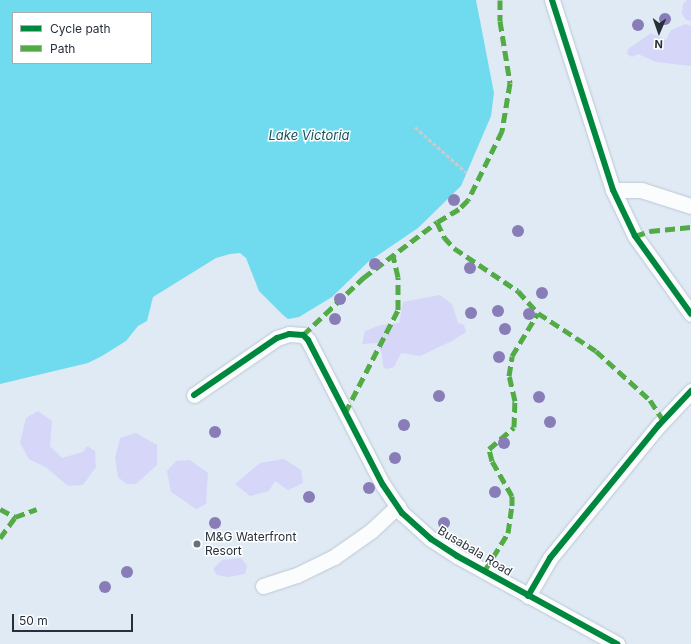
<!DOCTYPE html>
<html>
<head>
<meta charset="utf-8">
<style>
	body { margin:0 }
	#map { position:relative; width:691px; height:644px; overflow:hidden; background:#dfeaf5; font-family:Inter,sans-serif }
	div>[style] { position:absolute }
	.green>* { inset:0; background:#d6d6f9 }
	.water>* { inset:0; background:#70daee }
	.path>* { height:2.5px; margin-top:-1.25px; transform-origin:0; background:repeating-linear-gradient(90deg,#c7cbd0 0 4px,transparent 0 6px) }
	.roads { filter:drop-shadow(0 0 1px #bdc7d0) drop-shadow(0 0 1px #bdc7d0) }
	.street>* { height:15px; margin:-7.5px; padding:0 7.5px; transform-origin:7.5px; border-radius:7.5px; background:#fafcfe }
	.quiet>* { height:5px; margin-top:-2.5px; transform-origin:0; background:repeating-linear-gradient(90deg,#53ab46 0 10px,transparent 0 15px) }
	.cycleway>* { height:6px; margin:-3px; padding:0 3px; transform-origin:3px; border-radius:3px; background:#00873e }
	.trees>* { width:12px; height:12px; margin:-6px; border-radius:50%; background:#897db8 }
	.dots>* { width:11px; height:11px; translate:-50% -50%; box-sizing:border-box; border:2px solid #fff; border-radius:50% }
	span { translate:-50% -50%; white-space:nowrap; text-align:center; line-height:1.15; -webkit-text-stroke:3px #fff; paint-order:stroke }
	.poi-label { font-size:12px; color:#27303a }
	.left { translate:0 -50%; text-align:left }
	.street-label { font-size:12px; color:#27303a }
	.water-label { font-size:13px; color:#14515b; font-style:italic }
	.legend { position:absolute; left:12px; top:12px; width:140px; height:52px; box-sizing:border-box; background:#fff; border:1px solid #a9acb0; margin:0; padding:5px 7px; list-style:none; font-size:12px; color:#27303a }
	.legend li { display:flex; align-items:center; gap:8px; height:20px }
	.legend b { width:20px; border:1px solid #a9acb0 }
	.north { position:absolute; left:639px; top:12px; width:40px; height:40px; -webkit-text-stroke:3px #fff; paint-order:stroke; rotate:182deg; font-size:11px; font-weight:700; line-height:16px; text-align:center; color:#27303a }
	.north::after { content:''; display:block; margin:auto; width:14px; height:18px; background:#27303a; clip-path:polygon(50% 0,100% 100%,50% 72%,0 100%) }
	.scale { position:absolute; left:12px; top:614px; width:121px; height:18px; box-sizing:border-box; border:2px solid #27303a; border-top:0; padding-left:5px; font-size:12px; line-height:14px; white-space:nowrap; color:#27303a; -webkit-text-stroke:3px #fff; paint-order:stroke }
</style>
</head>
<body>
<div id="map">
	<div class="green">
		<div style="clip-path:polygon(687px 0,691px 0,691px 21px,686px 20px,682px 13px,683px 4px)"></div>
		<div style="clip-path:polygon(686px 24px,691px 26px,691px 66px,656px 62px,638px 54px,632px 57px,627px 54px,628px 49px,651px 33px,666px 40px,671px 30px)"></div>
		<div style="clip-path:polygon(440px 295px,452px 304px,458px 323px,464px 325px,466px 332px,452px 341px,420px 356px,401px 353px,394px 367px,386px 369px,383px 366px,382px 354px,377px 343px,362px 344px,365px 331px,381px 325px,399px 323px,403px 302px)"></div>
		<div style="clip-path:polygon(38px 411px,52px 421px,50px 446px,62px 458px,83px 452px,87px 446px,95px 451px,96px 467px,83px 485px,68px 486px,47px 468px,29px 459px,20px 443px,26px 418px)"></div>
		<div style="clip-path:polygon(136px 433px,157px 445px,157px 465px,136px 484px,126px 484px,118px 477px,115px 458px,120px 438px)"></div>
		<div style="clip-path:polygon(284px 459px,301px 470px,303px 483px,288px 490px,275px 481px,269px 491px,250px 496px,235px 484px,260px 463px)"></div>
		<div style="clip-path:polygon(190px 460px,208px 473px,206px 504px,196px 509px,171px 492px,167px 471px,176px 461px)"></div>
		<div style="clip-path:polygon(241px 558px,247px 566px,245px 574px,228px 577px,217px 575px,213px 569px,222px 560px)"></div>
	</div>
	<div class="water">
		<div style="clip-path:polygon(evenodd,0 0,476px 0,494px 93px,491px 116px,461px 186px,418px 228px,368px 262px,332px 297px,299px 317px,288px 319px,283px 315px,259px 291px,246px 258px,240px 253px,230px 254px,216px 258px,153px 297px,147px 321px,138px 326px,126px 341px,102px 356px,88px 363px,0 384px,0 0,13px 13px,151px 13px,151px 63px,13px 63px,13px 13px)"></div>
	</div>
	<div class="path">
		<div style="left:415px;top:127px;width:69px;rotate:41.5deg"></div>
	</div>
	<div class="roads">
		<div class="street">
			<div style="left:552px;top:0;width:200px;rotate:72.2deg"></div>
			<div style="left:613px;top:190px;width:51px;rotate:64.4deg"></div>
			<div style="left:635px;top:236px;width:96px;rotate:54.3deg"></div>
			<div style="left:613px;top:190px;width:28px"></div>
			<div style="left:641px;top:190px;width:52px;rotate:17.7deg"></div>
			<div style="left:194px;top:395px;width:101px;rotate:-34.5deg"></div>
			<div style="left:277px;top:338px;width:13px;rotate:-18deg"></div>
			<div style="left:289px;top:334px;width:14px;rotate:4deg"></div>
			<div style="left:303px;top:335px;width:7px;rotate:45deg"></div>
			<div style="left:308px;top:340px;width:163px;rotate:62.7deg"></div>
			<div style="left:383px;top:485px;width:34px;rotate:56deg"></div>
			<div style="left:402px;top:513px;width:39px;rotate:42deg"></div>
			<div style="left:431px;top:539px;width:31px;rotate:33deg"></div>
			<div style="left:457px;top:556px;width:183px;rotate:28.8deg"></div>
			<div style="left:263px;top:586px;width:36px;rotate:-18deg"></div>
			<div style="left:297px;top:575px;width:41px;rotate:-25.9deg"></div>
			<div style="left:334px;top:557px;width:45px;rotate:-35.1deg"></div>
			<div style="left:371px;top:531px;width:37px;rotate:-43deg"></div>
			<div style="left:528px;top:596px;width:44px;rotate:-59.9deg"></div>
			<div style="left:550px;top:558px;width:172px;rotate:-50.7deg"></div>
			<div style="left:659px;top:425px;width:47px;rotate:-46.7deg"></div>
		</div>
	</div>
	<div class="quiet">
		<div style="left:500px;top:0;width:21px;rotate:90deg"></div>
		<div style="left:500px;top:21px;width:63px;rotate:80.8deg"></div>
		<div style="left:510px;top:83px;width:49px;rotate:99.5deg"></div>
		<div style="left:502px;top:131px;width:77px;rotate:116.2deg"></div>
		<div style="left:468px;top:200px;width:13px;rotate:135deg"></div>
		<div style="left:459px;top:209px;width:26px;rotate:149deg"></div>
		<div style="left:437px;top:222px;width:17px;rotate:65deg"></div>
		<div style="left:444px;top:237px;width:15px;rotate:48deg"></div>
		<div style="left:454px;top:248px;width:77px;rotate:33.9deg"></div>
		<div style="left:518px;top:291px;width:30px;rotate:48deg"></div>
		<div style="left:538px;top:313px;width:69px;rotate:33.2deg"></div>
		<div style="left:596px;top:351px;width:73px;rotate:42.2deg"></div>
		<div style="left:650px;top:400px;width:24px;rotate:57deg"></div>
		<div style="left:635px;top:236px;width:16px;rotate:-18deg"></div>
		<div style="left:650px;top:231px;width:41px;rotate:-5.6deg"></div>
		<div style="left:303px;top:335px;width:83px;rotate:-43.5deg"></div>
		<div style="left:363px;top:278px;width:93px;rotate:-37.1deg"></div>
		<div style="left:345px;top:413px;width:116px;rotate:-62.8deg"></div>
		<div style="left:398px;top:310px;width:33px;rotate:-90deg"></div>
		<div style="left:398px;top:277px;width:23px;rotate:-103deg"></div>
		<div style="left:0;top:509px;width:17px;rotate:28deg"></div>
		<div style="left:0;top:538px;width:26px;rotate:-54deg"></div>
		<div style="left:15px;top:517px;width:23px;rotate:-20deg"></div>
		<div style="left:485px;top:570px;width:44px;rotate:-58.1deg"></div>
		<div style="left:508px;top:533px;width:27px;rotate:-82deg"></div>
		<div style="left:512px;top:506px;width:10px;rotate:-90deg"></div>
		<div style="left:512px;top:496px;width:40px;rotate:-119.7deg"></div>
		<div style="left:492px;top:461px;width:12px;rotate:-104deg"></div>
		<div style="left:489px;top:449px;width:33px;rotate:-41deg"></div>
		<div style="left:514px;top:427px;width:26px;rotate:-88deg"></div>
		<div style="left:515px;top:401px;width:26px;rotate:-103deg"></div>
		<div style="left:509px;top:376px;width:20px;rotate:-81deg"></div>
		<div style="left:512px;top:356px;width:50px;rotate:-58.8deg"></div>
	</div>
	<div class="cycleway">
		<div style="left:552px;top:0;width:200px;rotate:72.2deg"></div>
		<div style="left:613px;top:190px;width:51px;rotate:64.4deg"></div>
		<div style="left:635px;top:236px;width:96px;rotate:54.3deg"></div>
		<div style="left:194px;top:395px;width:101px;rotate:-34.5deg"></div>
		<div style="left:277px;top:338px;width:13px;rotate:-18deg"></div>
		<div style="left:289px;top:334px;width:14px;rotate:4deg"></div>
		<div style="left:303px;top:335px;width:7px;rotate:45deg"></div>
		<div style="left:308px;top:340px;width:163px;rotate:62.7deg"></div>
		<div style="left:383px;top:485px;width:34px;rotate:56deg"></div>
		<div style="left:402px;top:513px;width:39px;rotate:42deg"></div>
		<div style="left:431px;top:539px;width:31px;rotate:33deg"></div>
		<div style="left:457px;top:556px;width:183px;rotate:28.8deg"></div>
		<div style="left:528px;top:596px;width:44px;rotate:-59.9deg"></div>
		<div style="left:550px;top:558px;width:172px;rotate:-50.7deg"></div>
		<div style="left:659px;top:425px;width:47px;rotate:-46.7deg"></div>
	</div>
	<div class="trees">
		<div style="left:665px;top:19px"></div>
		<div style="left:638px;top:25px"></div>
		<div style="left:454px;top:200px"></div>
		<div style="left:518px;top:231px"></div>
		<div style="left:375px;top:264px"></div>
		<div style="left:470px;top:268px"></div>
		<div style="left:542px;top:293px"></div>
		<div style="left:340px;top:299px"></div>
		<div style="left:498px;top:311px"></div>
		<div style="left:471px;top:313px"></div>
		<div style="left:529px;top:314px"></div>
		<div style="left:335px;top:319px"></div>
		<div style="left:505px;top:329px"></div>
		<div style="left:499px;top:357px"></div>
		<div style="left:439px;top:396px"></div>
		<div style="left:539px;top:397px"></div>
		<div style="left:550px;top:422px"></div>
		<div style="left:404px;top:425px"></div>
		<div style="left:215px;top:432px"></div>
		<div style="left:504px;top:443px"></div>
		<div style="left:395px;top:458px"></div>
		<div style="left:369px;top:488px"></div>
		<div style="left:495px;top:492px"></div>
		<div style="left:309px;top:497px"></div>
		<div style="left:215px;top:523px"></div>
		<div style="left:444px;top:523px"></div>
		<div style="left:127px;top:572px"></div>
		<div style="left:105px;top:587px"></div>
	</div>
	<div class="dots">
		<div style="left:197px;top:544px;background:#67717b"></div>
	</div>
	<div class="poi-label">
		<span class="left" style="left:205px;top:544px">M&amp;G Waterfront<br>Resort</span>
	</div>
	<div class="street-label">
		<span style="left:475px;top:551px;rotate:31deg">Busabala Road</span>
	</div>
	<div class="water-label">
		<span style="left:309px;top:135px">Lake Victoria</span>
	</div>
	<ul class="legend">
	<li><b style="height:5px;background:#00873e"></b>Cycle path</li>
	<li><b style="height:5px;background:#53ab46"></b>Path</li>
	</ul>
	<div class="north">N</div>
	<div class="scale">50 m</div>
</div>
</body>
</html>
